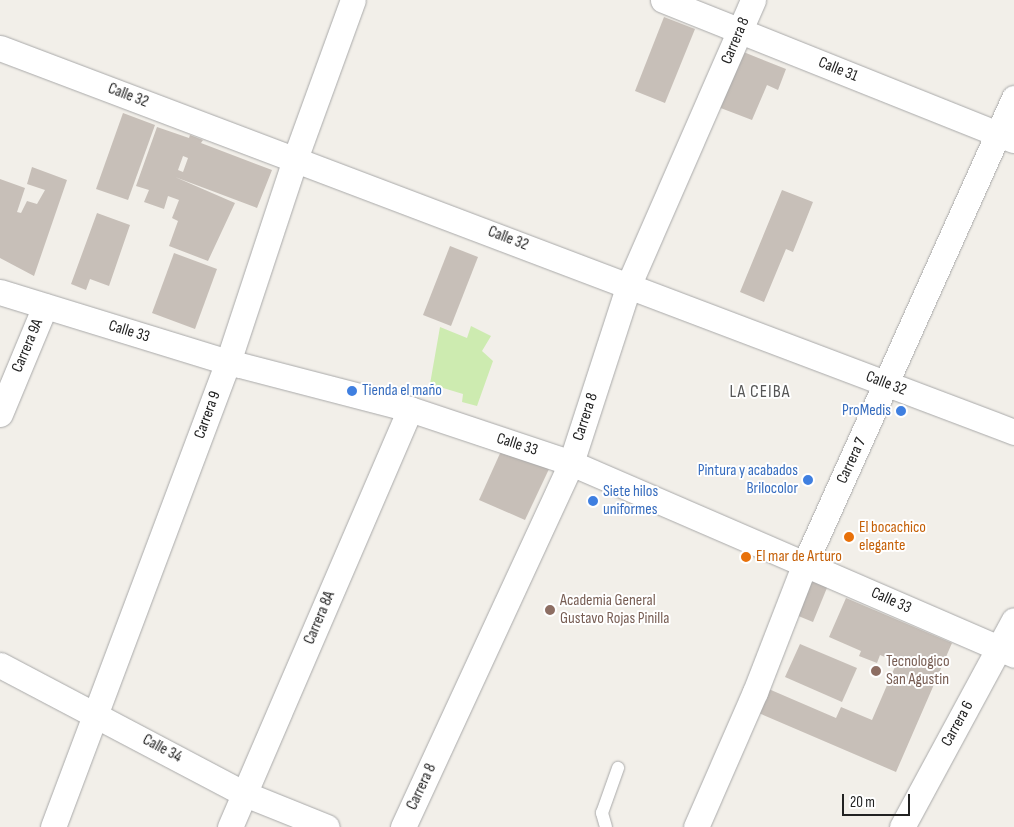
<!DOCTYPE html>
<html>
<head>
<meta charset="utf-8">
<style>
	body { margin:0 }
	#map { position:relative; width:1014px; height:827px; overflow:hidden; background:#f2efe9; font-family:"Sofia Sans Condensed",sans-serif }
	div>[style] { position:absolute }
	.grass>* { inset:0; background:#cdebb0 }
	.building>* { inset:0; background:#c7bfb8 }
	.roads { filter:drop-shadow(0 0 1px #a9a9a9) drop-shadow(0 0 1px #a9a9a9) }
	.service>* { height:12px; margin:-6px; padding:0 6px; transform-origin:6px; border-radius:6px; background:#fff }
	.minor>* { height:25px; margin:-12.5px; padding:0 12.5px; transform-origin:12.5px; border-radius:12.5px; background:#fff }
	.dots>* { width:14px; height:14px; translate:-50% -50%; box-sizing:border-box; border:2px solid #fff; border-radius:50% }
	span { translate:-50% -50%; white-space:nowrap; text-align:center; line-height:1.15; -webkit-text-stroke:4px #fff; paint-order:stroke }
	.street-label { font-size:16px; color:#222 }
	.shop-label { font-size:16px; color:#366cbe }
	.left { translate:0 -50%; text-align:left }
	.right { translate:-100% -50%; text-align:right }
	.food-label { font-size:16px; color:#c56008 }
	.education-label { font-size:16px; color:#785e54 }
	.neighbourhood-label { font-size:18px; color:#555; letter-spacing:1px }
	.scale { position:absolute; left:842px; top:794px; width:68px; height:22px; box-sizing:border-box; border:2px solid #222; border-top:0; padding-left:6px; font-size:15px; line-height:18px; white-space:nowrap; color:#222; -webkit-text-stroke:4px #fff; paint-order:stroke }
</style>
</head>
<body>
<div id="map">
	<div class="grass">
		<div style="clip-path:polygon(471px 326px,491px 336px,482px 351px,493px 361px,477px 406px,462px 402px,463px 394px,430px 384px,440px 327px,467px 338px)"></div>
	</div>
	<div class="building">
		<div style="clip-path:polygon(664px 17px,695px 29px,665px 103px,635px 91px)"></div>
		<div style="clip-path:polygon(741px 51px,786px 69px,778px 90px,767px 85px,752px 120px,718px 107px)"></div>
		<div style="clip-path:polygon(123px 113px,155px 125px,128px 200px,96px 189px)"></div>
		<div style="clip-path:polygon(evenodd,157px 127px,189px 138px,190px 135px,203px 140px,201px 143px,272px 170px,257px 208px,175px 177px,235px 203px,208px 261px,169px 246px,178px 221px,172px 218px,179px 200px,168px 196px,164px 209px,144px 202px,149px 190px,136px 186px,157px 127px,183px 156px,188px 158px,183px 172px,178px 170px,183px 156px)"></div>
		<div style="clip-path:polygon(32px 167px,67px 180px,34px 276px,0 258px,0 179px,25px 188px,17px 212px,21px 213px,27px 201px,37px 204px,45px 190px,27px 184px)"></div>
		<div style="clip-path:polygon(782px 190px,813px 202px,793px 252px,786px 249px,764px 302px,740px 292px)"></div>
		<div style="clip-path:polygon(97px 213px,130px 225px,109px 286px,90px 279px,86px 290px,71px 284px)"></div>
		<div style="clip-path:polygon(450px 246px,478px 257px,451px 326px,423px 315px)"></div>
		<div style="clip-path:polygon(174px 253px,217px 269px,195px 329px,152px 313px)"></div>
		<div style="clip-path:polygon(502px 449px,549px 469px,525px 520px,479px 500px)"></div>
		<div style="clip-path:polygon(809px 568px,831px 578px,813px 622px,791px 613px)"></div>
		<div style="clip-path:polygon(846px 598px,952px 643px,896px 772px,754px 711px,764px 687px,836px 718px,841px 707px,872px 720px,897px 662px,880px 655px,877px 663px,859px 656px,861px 651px,829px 637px)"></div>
		<div style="clip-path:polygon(800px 644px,857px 668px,842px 702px,785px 677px)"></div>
	</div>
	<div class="roads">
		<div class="service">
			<div style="left:606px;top:827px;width:15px;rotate:-106deg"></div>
			<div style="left:602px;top:813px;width:48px;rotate:-70.4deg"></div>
		</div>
		<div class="minor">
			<div style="left:663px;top:0;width:377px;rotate:21.8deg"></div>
			<div style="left:0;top:48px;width:1084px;rotate:20.74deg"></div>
			<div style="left:0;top:292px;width:239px;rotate:17.1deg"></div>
			<div style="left:228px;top:362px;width:188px;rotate:14.5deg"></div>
			<div style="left:410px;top:409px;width:170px;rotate:18.5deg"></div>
			<div style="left:571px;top:463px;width:483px;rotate:23.4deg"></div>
			<div style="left:0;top:414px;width:117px;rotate:-67.4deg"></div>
			<div style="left:0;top:665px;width:277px;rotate:27.8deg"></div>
			<div style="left:245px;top:794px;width:88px;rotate:21.9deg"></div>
			<div style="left:53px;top:827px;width:497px;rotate:-69.4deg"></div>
			<div style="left:228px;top:362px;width:214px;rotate:-71.7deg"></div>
			<div style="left:295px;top:159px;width:169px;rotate:-70deg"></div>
			<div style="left:230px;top:827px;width:455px;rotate:-66.7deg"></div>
			<div style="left:403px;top:827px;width:401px;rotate:-65.2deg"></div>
			<div style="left:571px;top:463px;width:188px;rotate:-72deg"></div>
			<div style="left:629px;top:284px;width:310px;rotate:-66.4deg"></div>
			<div style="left:696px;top:827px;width:147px;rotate:-66.4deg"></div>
			<div style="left:755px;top:692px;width:138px;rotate:-68.8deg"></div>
			<div style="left:805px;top:563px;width:510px;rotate:-65.8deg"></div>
			<div style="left:902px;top:827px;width:235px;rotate:-61.6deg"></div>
		</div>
	</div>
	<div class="dots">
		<div style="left:352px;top:391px;background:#3f7fe0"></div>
		<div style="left:901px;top:411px;background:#3f7fe0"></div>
		<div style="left:808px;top:480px;background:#3f7fe0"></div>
		<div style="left:593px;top:501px;background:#3f7fe0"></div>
		<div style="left:849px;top:537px;background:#e8710a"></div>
		<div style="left:746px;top:557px;background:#e8710a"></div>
		<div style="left:550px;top:610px;background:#8d6e63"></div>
		<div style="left:876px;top:671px;background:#8d6e63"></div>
	</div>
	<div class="street-label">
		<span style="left:736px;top:41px;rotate:-67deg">Carrera 8</span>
		<span style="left:838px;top:70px;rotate:22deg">Calle 31</span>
		<span style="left:128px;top:96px;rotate:21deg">Calle 32</span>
		<span style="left:508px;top:239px;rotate:21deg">Calle 32</span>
		<span style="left:129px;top:332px;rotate:17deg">Calle 33</span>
		<span style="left:28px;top:346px;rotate:-67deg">Carrera 9A</span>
		<span style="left:886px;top:384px;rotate:21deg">Calle 32</span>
		<span style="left:208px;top:415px;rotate:-70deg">Carrera 9</span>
		<span style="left:586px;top:417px;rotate:-72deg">Carrera 8</span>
		<span style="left:517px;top:445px;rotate:18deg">Calle 33</span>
		<span style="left:852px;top:461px;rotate:-65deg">Carrera 7</span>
		<span style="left:891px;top:601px;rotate:24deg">Calle 33</span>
		<span style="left:320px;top:618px;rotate:-67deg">Carrera 8A</span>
		<span style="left:958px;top:724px;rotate:-61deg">Carrera 6</span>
		<span style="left:162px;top:749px;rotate:28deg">Calle 34</span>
		<span style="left:422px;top:787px;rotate:-65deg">Carrera 8</span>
	</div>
	<div class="shop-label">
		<span class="left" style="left:362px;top:391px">Tienda el maño</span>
		<span class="right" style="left:891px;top:411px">ProMedis</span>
		<span class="right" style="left:798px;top:480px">Pintura y acabados<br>Brilocolor</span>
		<span class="left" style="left:603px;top:501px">Siete hilos<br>uniformes</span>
	</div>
	<div class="food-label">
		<span class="left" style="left:859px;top:537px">El bocachico<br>elegante</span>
		<span class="left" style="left:756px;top:557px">El mar de Arturo</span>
	</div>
	<div class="education-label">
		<span class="left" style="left:560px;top:610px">Academia General<br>Gustavo Rojas Pinilla</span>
		<span class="left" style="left:886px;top:671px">Tecnologico<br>San Agustin</span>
	</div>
	<div class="neighbourhood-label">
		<span style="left:760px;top:392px">LA CEIBA</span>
	</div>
	<div class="scale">20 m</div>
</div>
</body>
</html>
